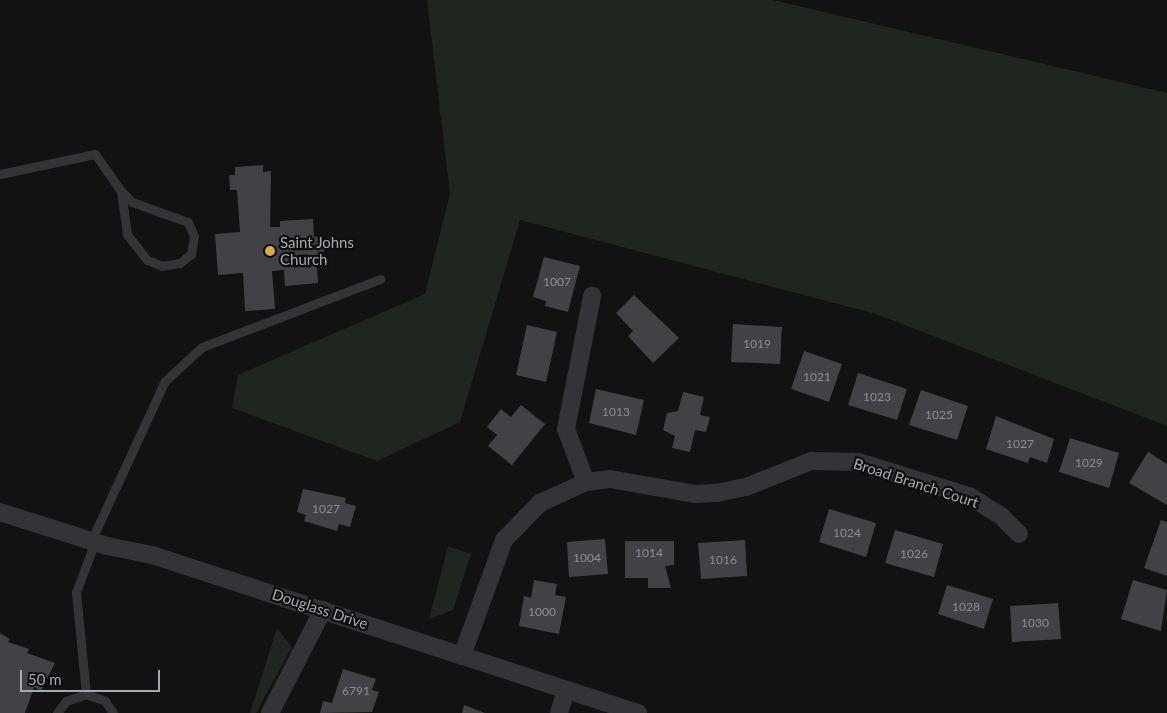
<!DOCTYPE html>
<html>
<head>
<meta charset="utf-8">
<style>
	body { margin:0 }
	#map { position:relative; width:1167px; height:713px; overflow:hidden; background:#121213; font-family:Lato,sans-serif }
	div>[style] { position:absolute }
	.green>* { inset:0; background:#1f251f }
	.building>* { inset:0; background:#414246 }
	.lane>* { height:9px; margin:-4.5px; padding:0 4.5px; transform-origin:4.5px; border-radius:4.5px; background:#333438 }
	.street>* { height:18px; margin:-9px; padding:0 9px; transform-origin:9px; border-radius:9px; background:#333438 }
	.dots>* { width:14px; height:14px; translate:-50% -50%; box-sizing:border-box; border:2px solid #0d0d0e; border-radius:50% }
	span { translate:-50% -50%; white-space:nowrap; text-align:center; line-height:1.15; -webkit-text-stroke:4.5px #0d0d0e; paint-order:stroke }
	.number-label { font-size:12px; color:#8c8f97 }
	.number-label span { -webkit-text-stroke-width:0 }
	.poi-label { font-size:15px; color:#a5a9b2 }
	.left { translate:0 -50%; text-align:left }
	.street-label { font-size:15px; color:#a5a9b2 }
	.scale { position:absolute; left:20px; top:670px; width:140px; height:22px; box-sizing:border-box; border:2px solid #a5a9b2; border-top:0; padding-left:6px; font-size:15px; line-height:18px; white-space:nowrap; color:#a5a9b2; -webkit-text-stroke:4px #0d0d0e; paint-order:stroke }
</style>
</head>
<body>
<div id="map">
	<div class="green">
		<div style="clip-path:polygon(427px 0,773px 0,1167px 93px,1167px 426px,876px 314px,520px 220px,460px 422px,377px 461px,232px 408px,238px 375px,425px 294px,450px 194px)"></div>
		<div style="clip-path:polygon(448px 546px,471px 554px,453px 610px,429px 619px)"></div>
		<div style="clip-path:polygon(277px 628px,292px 647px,256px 713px,250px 713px)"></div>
	</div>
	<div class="building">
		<div style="clip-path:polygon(263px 165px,263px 172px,271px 171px,270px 227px,280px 227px,280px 221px,313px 219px,314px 237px,323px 236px,325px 266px,317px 266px,318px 283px,285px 286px,284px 270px,272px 271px,275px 309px,245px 311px,243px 273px,218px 275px,215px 234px,240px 232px,237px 190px,230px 190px,229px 175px,235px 175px,235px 167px)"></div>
		<div style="clip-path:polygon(544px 257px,580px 266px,568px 312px,545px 306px,546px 301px,533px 297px)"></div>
		<div style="clip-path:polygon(634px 295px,679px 338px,653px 363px,628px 336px,633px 331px,616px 313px)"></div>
		<div style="clip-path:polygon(733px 324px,782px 327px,780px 364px,731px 362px)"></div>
		<div style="clip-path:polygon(527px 325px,557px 332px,546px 382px,516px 375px)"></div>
		<div style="clip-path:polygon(804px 351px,842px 364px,829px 402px,791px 389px)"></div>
		<div style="clip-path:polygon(858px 373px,907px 389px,897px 420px,848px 405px)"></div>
		<div style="clip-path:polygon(596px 389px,644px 400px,636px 435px,589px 423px)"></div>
		<div style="clip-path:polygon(921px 390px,968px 406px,957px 440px,909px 425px)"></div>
		<div style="clip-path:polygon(683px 392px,704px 397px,700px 415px,710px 417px,706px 432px,695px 430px,690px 452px,672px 448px,675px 436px,663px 430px,667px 413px,678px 411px)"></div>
		<div style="clip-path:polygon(521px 405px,545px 424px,512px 465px,488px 446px,497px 435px,487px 427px,501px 409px,511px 417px)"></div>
		<div style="clip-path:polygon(996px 416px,1054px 439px,1047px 463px,1030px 457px,1028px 463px,986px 449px)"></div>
		<div style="clip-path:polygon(1070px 438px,1119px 453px,1109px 488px,1059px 472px)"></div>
		<div style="clip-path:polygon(1148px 452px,1167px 464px,1167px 505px,1129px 483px)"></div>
		<div style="clip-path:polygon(303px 489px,346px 498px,345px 503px,356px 506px,350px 527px,339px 524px,337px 531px,304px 521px,306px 515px,297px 512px)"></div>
		<div style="clip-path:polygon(829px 509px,876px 523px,866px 557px,819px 542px)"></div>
		<div style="clip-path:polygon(1161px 520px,1167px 522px,1167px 576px,1144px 568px)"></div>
		<div style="clip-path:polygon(895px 530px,943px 544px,934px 577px,885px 563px)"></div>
		<div style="clip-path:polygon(605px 539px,608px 574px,569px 577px,567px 542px)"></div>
		<div style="clip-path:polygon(745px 540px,747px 576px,701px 579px,698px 543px)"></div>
		<div style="clip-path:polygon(625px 541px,674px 541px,674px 565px,665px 566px,671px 588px,648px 588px,648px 578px,625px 578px)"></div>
		<div style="clip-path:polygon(534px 580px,557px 584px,555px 595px,566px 597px,559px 634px,519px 626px,524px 596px,531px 598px)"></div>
		<div style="clip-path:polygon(1133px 580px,1167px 590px,1161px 631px,1121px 619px)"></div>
		<div style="clip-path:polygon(947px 585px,993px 599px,984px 629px,938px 614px)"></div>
		<div style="clip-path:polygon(1058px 603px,1061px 639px,1012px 642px,1010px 606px)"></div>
		<div style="clip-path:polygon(0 633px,10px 639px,8px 642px,29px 649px,27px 653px,55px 663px,41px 691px,34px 687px,25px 713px,0 713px)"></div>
		<div style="clip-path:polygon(343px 669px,376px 679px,372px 690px,379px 692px,372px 712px,320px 713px,323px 701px,332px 703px)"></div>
		<div style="clip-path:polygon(464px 705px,485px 713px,462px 713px)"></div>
	</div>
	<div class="lane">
		<div style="left:0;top:174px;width:97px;rotate:-11.9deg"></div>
		<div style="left:95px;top:154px;width:45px;rotate:54.9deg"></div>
		<div style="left:121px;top:191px;width:16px;rotate:45deg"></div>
		<div style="left:132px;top:202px;width:59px;rotate:19.7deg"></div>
		<div style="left:188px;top:222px;width:15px;rotate:67deg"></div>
		<div style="left:194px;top:236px;width:18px;rotate:99deg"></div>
		<div style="left:191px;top:254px;width:14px;rotate:141deg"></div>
		<div style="left:180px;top:263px;width:18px;rotate:171deg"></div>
		<div style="left:162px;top:266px;width:16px;rotate:-158deg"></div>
		<div style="left:147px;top:260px;width:33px;rotate:-128deg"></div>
		<div style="left:127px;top:234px;width:43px;rotate:-97.9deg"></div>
		<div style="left:91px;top:541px;width:176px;rotate:-65.2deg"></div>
		<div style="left:165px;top:381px;width:50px;rotate:-42.6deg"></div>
		<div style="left:202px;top:347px;width:191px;rotate:-20.9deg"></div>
		<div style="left:86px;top:694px;width:102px;rotate:-95.6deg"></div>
		<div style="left:76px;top:592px;width:53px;rotate:-69.2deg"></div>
		<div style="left:57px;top:713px;width:15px;rotate:-53deg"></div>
		<div style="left:66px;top:701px;width:21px;rotate:-19deg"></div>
		<div style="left:86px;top:694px;width:20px;rotate:20deg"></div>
		<div style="left:105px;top:701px;width:14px;rotate:56deg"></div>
	</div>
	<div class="street">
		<div style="left:586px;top:482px;width:57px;rotate:-110.7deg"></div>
		<div style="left:566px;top:429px;width:136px;rotate:-78.9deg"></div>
		<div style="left:0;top:512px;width:112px;rotate:17.6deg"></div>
		<div style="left:107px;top:546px;width:46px;rotate:11.3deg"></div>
		<div style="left:152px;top:555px;width:511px;rotate:18.01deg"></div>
		<div style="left:462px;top:656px;width:123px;rotate:-70.1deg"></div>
		<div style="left:504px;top:540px;width:52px;rotate:-45.8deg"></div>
		<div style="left:540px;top:503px;width:51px;rotate:-24.5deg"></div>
		<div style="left:586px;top:482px;width:24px;rotate:-7deg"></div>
		<div style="left:610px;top:479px;width:86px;rotate:10deg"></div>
		<div style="left:695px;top:494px;width:22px;rotate:-3deg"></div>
		<div style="left:717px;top:493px;width:30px;rotate:-12deg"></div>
		<div style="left:746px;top:487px;width:70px;rotate:-21.8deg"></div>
		<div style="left:811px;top:461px;width:48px;rotate:1.2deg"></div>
		<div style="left:859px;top:462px;width:115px;rotate:17.2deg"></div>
		<div style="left:969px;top:496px;width:39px;rotate:32deg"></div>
		<div style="left:1002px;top:517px;width:24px;rotate:45deg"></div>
		<div style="left:270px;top:713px;width:116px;rotate:-62.8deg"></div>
		<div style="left:559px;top:713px;width:24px;rotate:-73deg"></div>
	</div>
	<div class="dots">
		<div style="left:270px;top:251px;background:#dcaa41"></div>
	</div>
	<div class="number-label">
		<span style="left:557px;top:282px">1007</span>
		<span style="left:757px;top:344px">1019</span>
		<span style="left:817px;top:377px">1021</span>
		<span style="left:877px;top:397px">1023</span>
		<span style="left:616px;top:412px">1013</span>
		<span style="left:939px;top:415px">1025</span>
		<span style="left:1020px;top:444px">1027</span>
		<span style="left:1089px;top:463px">1029</span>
		<span style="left:326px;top:509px">1027</span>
		<span style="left:847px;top:533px">1024</span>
		<span style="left:649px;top:553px">1014</span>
		<span style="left:914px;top:554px">1026</span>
		<span style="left:587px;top:558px">1004</span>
		<span style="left:723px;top:560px">1016</span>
		<span style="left:966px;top:607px">1028</span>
		<span style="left:542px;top:612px">1000</span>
		<span style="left:1035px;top:623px">1030</span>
		<span style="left:356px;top:691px">6791</span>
	</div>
	<div class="poi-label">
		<span class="left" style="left:280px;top:251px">Saint Johns<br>Church</span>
	</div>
	<div class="street-label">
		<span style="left:916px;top:483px;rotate:18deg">Broad Branch Court</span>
		<span style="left:320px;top:609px;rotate:18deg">Douglass Drive</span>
	</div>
	<div class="scale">50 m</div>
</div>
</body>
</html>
